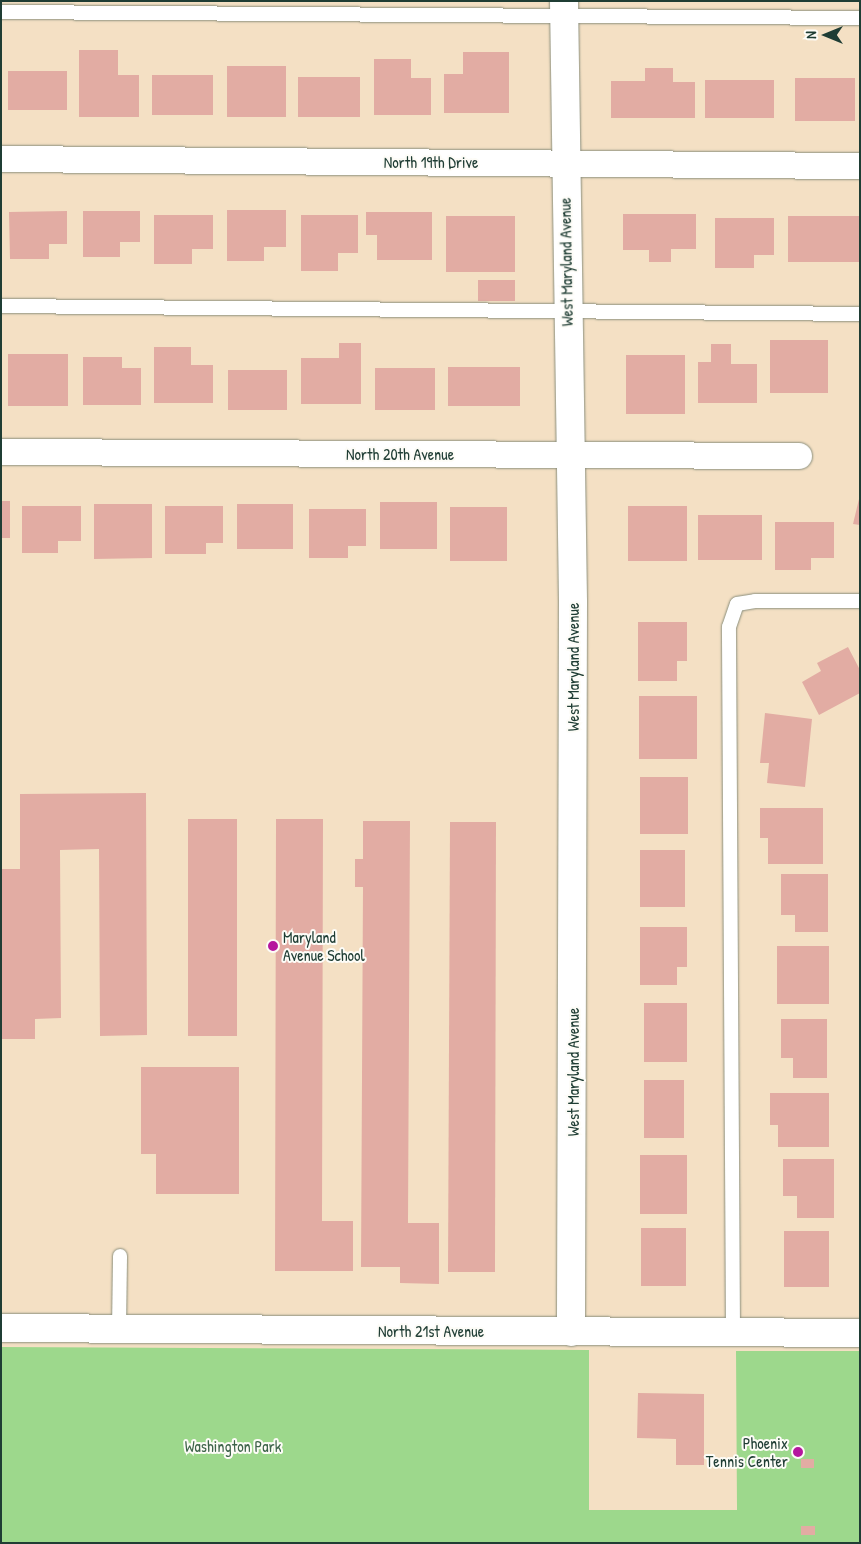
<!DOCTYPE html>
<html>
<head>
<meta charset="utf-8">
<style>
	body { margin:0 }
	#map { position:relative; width:861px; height:1544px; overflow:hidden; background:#f4e0c4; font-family:"Patrick Hand",sans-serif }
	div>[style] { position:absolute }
	.green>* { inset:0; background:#9dd88c }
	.building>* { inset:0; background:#e2aca3 }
	.roads { filter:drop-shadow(0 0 1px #8a8e7c) drop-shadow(0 0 1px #8a8e7c) }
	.service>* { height:14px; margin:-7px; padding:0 7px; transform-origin:7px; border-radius:7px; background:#fff }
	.minor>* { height:26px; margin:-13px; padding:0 13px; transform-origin:13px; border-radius:13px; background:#fff }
	.tertiary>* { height:28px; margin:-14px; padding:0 14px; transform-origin:14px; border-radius:14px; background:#fff }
	.dots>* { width:14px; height:14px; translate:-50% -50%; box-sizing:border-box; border:2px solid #fdfcf7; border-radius:50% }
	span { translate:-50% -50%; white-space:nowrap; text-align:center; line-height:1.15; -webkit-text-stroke:4px #fdfcf7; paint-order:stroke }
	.street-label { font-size:16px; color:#1f3d34 }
	.poi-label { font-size:16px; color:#1f3d34 }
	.left { translate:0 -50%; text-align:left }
	.right { translate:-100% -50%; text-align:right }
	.park-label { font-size:16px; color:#3e644a }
	.frame { position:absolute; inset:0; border:2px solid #1f3d34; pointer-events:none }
	.north { position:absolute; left:801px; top:10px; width:50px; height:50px; -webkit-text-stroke:4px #fdfcf7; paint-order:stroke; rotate:270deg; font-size:14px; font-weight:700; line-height:20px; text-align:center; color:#1f3d34 }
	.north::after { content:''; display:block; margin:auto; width:18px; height:22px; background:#1f3d34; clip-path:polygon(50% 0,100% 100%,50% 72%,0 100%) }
</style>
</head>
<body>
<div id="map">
	<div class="green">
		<div style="clip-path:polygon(1px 1347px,589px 1350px,589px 1510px,737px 1510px,736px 1351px,860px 1351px,860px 1543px,1px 1543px)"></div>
	</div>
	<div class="building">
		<div style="clip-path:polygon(79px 50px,118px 50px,118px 75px,139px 75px,139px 117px,79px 117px)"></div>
		<div style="clip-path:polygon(463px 52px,509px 52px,509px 113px,444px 113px,444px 74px,463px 74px)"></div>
		<div style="clip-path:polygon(374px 59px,411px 59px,411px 78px,431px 78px,431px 115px,374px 115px)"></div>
		<div style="clip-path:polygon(227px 66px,286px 66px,286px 117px,227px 117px)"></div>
		<div style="clip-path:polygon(645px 68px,673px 68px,673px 82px,695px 82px,695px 118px,611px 118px,611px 81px,645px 81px)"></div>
		<div style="clip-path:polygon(8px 71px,67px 71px,67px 110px,8px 110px)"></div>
		<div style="clip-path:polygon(152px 75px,213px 75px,213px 115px,152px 115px)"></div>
		<div style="clip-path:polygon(298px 77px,360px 77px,360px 117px,298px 117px)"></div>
		<div style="clip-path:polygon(795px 78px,855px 78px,855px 121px,795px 121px)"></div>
		<div style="clip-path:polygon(705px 80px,774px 80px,774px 118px,705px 118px)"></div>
		<div style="clip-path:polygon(227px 210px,286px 210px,286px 247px,264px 247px,264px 261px,227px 261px)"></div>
		<div style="clip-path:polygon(67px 211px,67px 244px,49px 244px,49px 259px,10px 259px,9px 212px)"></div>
		<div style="clip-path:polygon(83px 211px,140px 211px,140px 242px,120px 242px,120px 257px,83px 257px)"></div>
		<div style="clip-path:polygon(366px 212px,432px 212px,432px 260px,377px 260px,377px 235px,366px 235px)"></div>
		<div style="clip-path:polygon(623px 214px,696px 214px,696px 249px,671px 249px,671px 262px,649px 262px,649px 250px,623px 250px)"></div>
		<div style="clip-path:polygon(154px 215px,213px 215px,213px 249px,192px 249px,192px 264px,154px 264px)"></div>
		<div style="clip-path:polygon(301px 215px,358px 215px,358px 253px,338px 253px,338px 271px,301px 271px)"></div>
		<div style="clip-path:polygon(446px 216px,515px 216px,515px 272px,446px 272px)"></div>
		<div style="clip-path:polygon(788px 216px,860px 216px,860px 262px,788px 262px)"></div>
		<div style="clip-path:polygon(715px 218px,774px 218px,774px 255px,754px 255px,754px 268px,715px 268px)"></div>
		<div style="clip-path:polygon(478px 280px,515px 280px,515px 301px,478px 301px)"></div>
		<div style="clip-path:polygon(770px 340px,828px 340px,828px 393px,770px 393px)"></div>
		<div style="clip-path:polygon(339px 343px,361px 343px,361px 404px,301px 404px,301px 358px,339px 358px)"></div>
		<div style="clip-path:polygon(711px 344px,731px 344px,731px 364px,757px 364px,757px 403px,698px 403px,698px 362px,711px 362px)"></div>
		<div style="clip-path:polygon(154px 347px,191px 347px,191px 365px,213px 365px,213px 403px,154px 403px)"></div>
		<div style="clip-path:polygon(8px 354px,68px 354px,68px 406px,8px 406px)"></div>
		<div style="clip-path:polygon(626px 355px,685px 355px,685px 414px,626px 414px)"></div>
		<div style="clip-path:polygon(83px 357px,122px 357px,122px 368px,141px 368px,141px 405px,83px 405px)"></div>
		<div style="clip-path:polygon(448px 367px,520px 367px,520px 406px,448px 406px)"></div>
		<div style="clip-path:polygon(375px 368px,435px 368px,435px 410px,375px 410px)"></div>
		<div style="clip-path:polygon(228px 370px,287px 370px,287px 410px,228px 410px)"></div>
		<div style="clip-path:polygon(859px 499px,860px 499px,860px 525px,853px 524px)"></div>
		<div style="clip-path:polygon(1px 501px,10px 501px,10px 538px,1px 538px)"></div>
		<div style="clip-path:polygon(380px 502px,437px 502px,437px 549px,380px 549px)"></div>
		<div style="clip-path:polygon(94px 504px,152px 504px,152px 558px,94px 559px)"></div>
		<div style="clip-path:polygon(237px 504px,293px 504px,293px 549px,237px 549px)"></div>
		<div style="clip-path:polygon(22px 506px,81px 506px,81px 541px,58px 541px,58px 553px,22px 553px)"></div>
		<div style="clip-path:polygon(165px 506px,223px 506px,223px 543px,206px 543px,206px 554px,165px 554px)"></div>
		<div style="clip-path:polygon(628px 506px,687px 506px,687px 561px,628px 561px)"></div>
		<div style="clip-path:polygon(450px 507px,507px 507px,507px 561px,450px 561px)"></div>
		<div style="clip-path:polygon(309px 509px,366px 509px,366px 546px,348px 546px,348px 558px,309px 558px)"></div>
		<div style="clip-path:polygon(698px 515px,762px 515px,762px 560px,698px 560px)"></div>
		<div style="clip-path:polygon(775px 522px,834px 522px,834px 558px,811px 558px,811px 570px,775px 570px)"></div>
		<div style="clip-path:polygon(638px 622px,687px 622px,687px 661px,677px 661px,677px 681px,638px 681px)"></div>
		<div style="clip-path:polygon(848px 647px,860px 670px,860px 693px,819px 715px,802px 682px,821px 671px,817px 663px)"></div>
		<div style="clip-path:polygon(639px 696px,697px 696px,697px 759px,639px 759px)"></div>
		<div style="clip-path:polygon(765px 713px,812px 719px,805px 787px,767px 783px,769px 763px,760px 763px)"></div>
		<div style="clip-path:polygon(640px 777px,688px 777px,688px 834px,640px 834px)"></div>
		<div style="clip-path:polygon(146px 793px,147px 1035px,100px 1036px,99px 849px,60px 850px,61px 1018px,35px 1019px,35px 1039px,1px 1039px,1px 869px,20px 869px,20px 794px)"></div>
		<div style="clip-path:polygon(760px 808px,823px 808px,823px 864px,768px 864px,768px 838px,760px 838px)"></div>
		<div style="clip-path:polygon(188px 819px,237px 819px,237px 1036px,188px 1036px)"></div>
		<div style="clip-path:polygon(276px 819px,323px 819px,322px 1221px,353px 1221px,353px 1271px,275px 1271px)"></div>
		<div style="clip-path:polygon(363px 821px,410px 821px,408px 1223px,439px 1223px,439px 1284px,400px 1283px,400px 1267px,361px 1267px,363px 887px,355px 887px,355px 859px,363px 859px)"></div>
		<div style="clip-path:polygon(450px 822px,496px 822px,495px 1272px,448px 1272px)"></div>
		<div style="clip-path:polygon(640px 850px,685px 850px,685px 907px,640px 907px)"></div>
		<div style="clip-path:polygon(781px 874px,828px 874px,828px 932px,795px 932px,795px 915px,781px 915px)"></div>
		<div style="clip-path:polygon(640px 927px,687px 927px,687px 967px,677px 967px,677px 985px,640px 985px)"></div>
		<div style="clip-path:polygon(777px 946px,829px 946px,829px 1004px,777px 1004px)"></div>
		<div style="clip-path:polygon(644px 1003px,687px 1003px,687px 1062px,644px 1062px)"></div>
		<div style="clip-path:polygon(781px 1019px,827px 1019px,827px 1078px,793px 1078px,793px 1058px,781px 1058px)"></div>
		<div style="clip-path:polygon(141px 1067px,239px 1067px,239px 1194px,156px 1194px,156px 1154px,141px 1154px)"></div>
		<div style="clip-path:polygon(644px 1080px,684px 1080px,684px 1138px,644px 1138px)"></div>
		<div style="clip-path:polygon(770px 1093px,829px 1093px,829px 1147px,778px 1147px,778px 1125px,770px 1125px)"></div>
		<div style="clip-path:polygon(640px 1155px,687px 1155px,687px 1214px,640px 1214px)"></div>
		<div style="clip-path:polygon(783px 1159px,834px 1159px,834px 1218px,797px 1218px,797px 1196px,783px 1196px)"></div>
		<div style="clip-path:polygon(641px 1228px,686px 1228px,686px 1286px,641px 1286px)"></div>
		<div style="clip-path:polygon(784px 1231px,829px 1231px,829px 1287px,784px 1287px)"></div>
		<div style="clip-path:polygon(638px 1393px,704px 1394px,704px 1465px,676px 1465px,676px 1439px,637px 1438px)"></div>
		<div style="clip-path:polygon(801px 1459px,814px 1459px,814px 1468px,801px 1468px)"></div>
		<div style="clip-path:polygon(801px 1526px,815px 1526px,815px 1535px,801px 1535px)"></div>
	</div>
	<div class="roads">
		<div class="service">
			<div style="left:1px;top:12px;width:859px;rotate:0.4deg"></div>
			<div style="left:1px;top:306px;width:859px;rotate:0.53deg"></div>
			<div style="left:119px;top:1329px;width:73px;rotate:-89.2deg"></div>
			<div style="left:733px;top:1331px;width:704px;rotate:-90.33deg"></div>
			<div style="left:729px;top:627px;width:24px;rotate:-71deg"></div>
			<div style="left:737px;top:604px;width:18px;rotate:-9deg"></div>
			<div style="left:755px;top:601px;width:105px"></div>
		</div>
		<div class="minor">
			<div style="left:1px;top:159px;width:859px;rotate:0.47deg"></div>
			<div style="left:1px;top:452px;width:798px;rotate:0.29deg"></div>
		</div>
		<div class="tertiary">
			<div style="left:564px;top:1px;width:602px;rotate:89.14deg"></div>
			<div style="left:573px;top:603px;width:729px;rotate:90.16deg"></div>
			<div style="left:1px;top:1328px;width:859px;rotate:0.33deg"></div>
		</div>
	</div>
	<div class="dots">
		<div style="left:273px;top:946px;background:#b5179e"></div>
		<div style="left:798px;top:1452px;background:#b5179e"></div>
	</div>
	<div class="street-label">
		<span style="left:431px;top:162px">North 19th Drive</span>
		<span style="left:566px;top:262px;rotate:-91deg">West Maryland Avenue</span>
		<span style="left:400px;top:454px">North 20th Avenue</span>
		<span style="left:573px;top:667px;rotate:-90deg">West Maryland Avenue</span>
		<span style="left:573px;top:1072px;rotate:-90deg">West Maryland Avenue</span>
		<span style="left:431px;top:1331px">North 21st Avenue</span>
	</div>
	<div class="poi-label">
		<span class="left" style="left:283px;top:946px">Maryland<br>Avenue School</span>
		<span class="right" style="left:788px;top:1452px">Phoenix<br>Tennis Center</span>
	</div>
	<div class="park-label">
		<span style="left:233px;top:1446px">Washington Park</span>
	</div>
	<div class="frame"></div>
	<div class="north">N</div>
</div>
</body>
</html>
